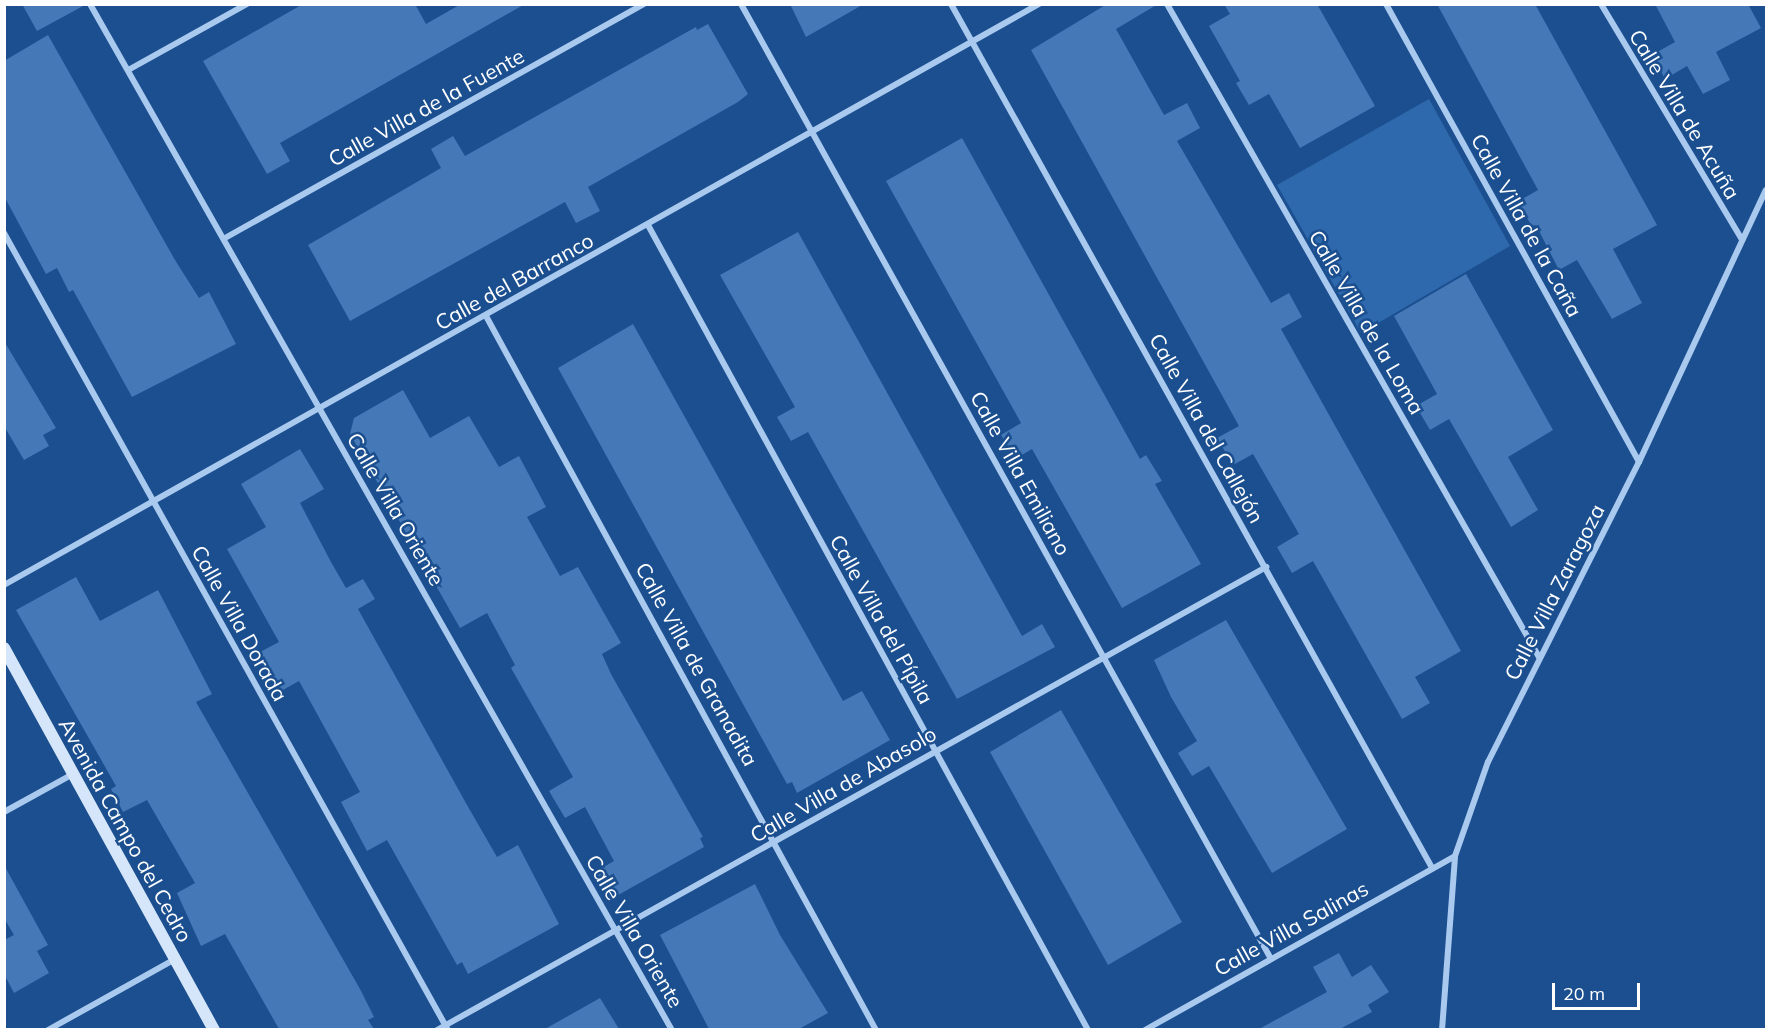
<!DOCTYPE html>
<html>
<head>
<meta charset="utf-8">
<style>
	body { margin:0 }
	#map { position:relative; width:1771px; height:1034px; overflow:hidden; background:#1b4f8f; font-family:Mulish,sans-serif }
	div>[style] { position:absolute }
	.green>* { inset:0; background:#2e69ad }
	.building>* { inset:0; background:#4478b7 }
	.street>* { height:6px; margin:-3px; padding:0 3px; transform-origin:3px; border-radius:3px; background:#a9c9ee }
	.secondary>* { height:12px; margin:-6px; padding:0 6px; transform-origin:6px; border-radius:6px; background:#d6e6fa }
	span { translate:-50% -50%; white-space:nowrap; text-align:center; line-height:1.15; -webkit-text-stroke:5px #1b4f8f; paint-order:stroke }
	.street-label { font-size:21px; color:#fff }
	.frame { position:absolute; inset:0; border:6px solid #fff; pointer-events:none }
	.scale { position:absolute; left:1552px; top:983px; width:88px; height:27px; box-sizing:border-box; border:3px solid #fff; border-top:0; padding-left:8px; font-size:18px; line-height:21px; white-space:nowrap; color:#fff; -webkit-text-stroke:4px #1b4f8f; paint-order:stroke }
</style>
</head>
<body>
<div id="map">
	<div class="green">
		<div style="clip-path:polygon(1429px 99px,1510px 246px,1361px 333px,1277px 185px)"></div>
	</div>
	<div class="building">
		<div style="clip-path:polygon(22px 4px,85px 4px,85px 5px,37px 31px)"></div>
		<div style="clip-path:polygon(303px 4px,415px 4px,426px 24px,461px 4px,525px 4px,280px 143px,290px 161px,267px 174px,203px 61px)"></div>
		<div style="clip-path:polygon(790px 4px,864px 4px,806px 37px)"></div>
		<div style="clip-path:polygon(1107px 4px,1158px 4px,1116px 29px,1164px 115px,1187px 103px,1200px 128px,1177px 141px,1271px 303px,1289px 293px,1302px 317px,1281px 329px,1461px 651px,1415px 677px,1430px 703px,1402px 719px,1313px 561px,1292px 573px,1277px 547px,1299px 534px,1253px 454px,1233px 465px,1217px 438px,1239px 426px,1031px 50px)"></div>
		<div style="clip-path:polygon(1224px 4px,1317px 4px,1375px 106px,1300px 148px,1269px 94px,1249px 105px,1236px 83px,1240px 81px,1209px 26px,1230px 14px)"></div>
		<div style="clip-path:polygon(1437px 4px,1535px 4px,1657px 225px,1613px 249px,1642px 303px,1612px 319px,1577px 260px,1559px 270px,1536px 225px,1532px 226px,1517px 202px,1538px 190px)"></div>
		<div style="clip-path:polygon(1655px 4px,1748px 4px,1761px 28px,1716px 52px,1730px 80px,1703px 94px,1687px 66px,1665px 79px,1652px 55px,1675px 42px)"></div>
		<div style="clip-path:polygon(708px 24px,748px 94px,738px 102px,588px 187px,600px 211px,576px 223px,565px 202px,350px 321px,308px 245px,441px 168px,431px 149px,453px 136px,465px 156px,696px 27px,697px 30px)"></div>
		<div style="clip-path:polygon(48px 35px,175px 260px,199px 298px,209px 292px,236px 344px,132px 397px,73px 290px,69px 292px,57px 268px,46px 274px,4px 196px,4px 61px)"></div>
		<div style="clip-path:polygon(962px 138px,1140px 459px,1146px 455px,1162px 481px,1155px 484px,1201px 564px,1122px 608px,1032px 449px,1015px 459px,1001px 435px,1021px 423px,886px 181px)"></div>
		<div style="clip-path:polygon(798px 232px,1022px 636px,1042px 624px,1055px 647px,957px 699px,808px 432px,791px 441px,777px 417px,795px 407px,720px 275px)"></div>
		<div style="clip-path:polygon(1466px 274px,1553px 430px,1508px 457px,1538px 510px,1511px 527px,1449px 419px,1430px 430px,1416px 406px,1437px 394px,1394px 316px)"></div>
		<div style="clip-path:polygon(633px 324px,843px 701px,862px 691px,890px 740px,797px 793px,792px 782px,787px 784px,558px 368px)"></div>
		<div style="clip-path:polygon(4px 341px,56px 428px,43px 435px,49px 446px,24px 460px,4px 426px)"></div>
		<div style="clip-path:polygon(403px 390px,430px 438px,469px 416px,499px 467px,519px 456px,546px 507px,527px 517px,560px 576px,578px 567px,621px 643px,602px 654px,611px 674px,703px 837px,700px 838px,704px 847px,611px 899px,595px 872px,614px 861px,585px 807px,565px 818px,549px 791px,573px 777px,511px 668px,515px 665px,487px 613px,460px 628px,350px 434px,354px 418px)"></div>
		<div style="clip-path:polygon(300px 449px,324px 489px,300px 503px,331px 562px,346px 588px,363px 579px,375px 599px,358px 609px,467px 805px,497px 857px,518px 845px,559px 924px,468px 974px,462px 962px,457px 965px,387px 840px,367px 851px,341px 802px,360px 792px,299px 681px,281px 691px,260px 652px,279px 642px,227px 549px,266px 527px,241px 484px)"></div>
		<div style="clip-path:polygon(76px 577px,100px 621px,158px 590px,212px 694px,196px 702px,360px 989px,374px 1017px,368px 1020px,374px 1029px,279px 1029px,225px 934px,201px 946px,177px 893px,195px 883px,147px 800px,123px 812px,111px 789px,116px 786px,16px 610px)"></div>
		<div style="clip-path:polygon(1226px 620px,1347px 829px,1272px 873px,1209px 766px,1192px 776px,1178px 753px,1197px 741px,1171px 697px,1154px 660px)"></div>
		<div style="clip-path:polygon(1061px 710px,1182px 922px,1108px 965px,990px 752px)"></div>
		<div style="clip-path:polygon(4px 865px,48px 945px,37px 951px,49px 973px,14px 993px,4px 974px,4px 940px,14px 935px,4px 918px)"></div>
		<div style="clip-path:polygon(755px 884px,780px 935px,828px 1013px,799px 1029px,709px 1029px,660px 935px)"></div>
		<div style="clip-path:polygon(1339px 953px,1352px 977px,1371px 965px,1389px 992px,1368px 1005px,1372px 1012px,1340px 1029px,1259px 1029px,1327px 992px,1313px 967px)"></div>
		<div style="clip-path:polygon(600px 998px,619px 1029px,545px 1029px)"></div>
	</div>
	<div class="street">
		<div style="left:90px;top:4px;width:1180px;rotate:60.44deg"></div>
		<div style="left:741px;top:4px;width:1092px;rotate:60.97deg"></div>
		<div style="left:951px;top:4px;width:989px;rotate:60.89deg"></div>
		<div style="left:1167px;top:4px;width:752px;rotate:60.33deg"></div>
		<div style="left:1386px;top:4px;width:523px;rotate:61.08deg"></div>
		<div style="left:1601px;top:4px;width:275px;rotate:59.1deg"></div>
		<div style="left:130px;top:69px;width:134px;rotate:-29.1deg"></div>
		<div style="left:648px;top:225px;width:917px;rotate:61.34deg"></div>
		<div style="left:4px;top:233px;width:912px;rotate:60.88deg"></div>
		<div style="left:225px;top:238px;width:480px;rotate:-29.2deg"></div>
		<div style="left:486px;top:316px;width:814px;rotate:61.36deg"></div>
		<div style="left:4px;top:585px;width:1187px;rotate:-29.31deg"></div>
		<div style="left:4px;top:812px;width:79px;rotate:-28.8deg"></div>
		<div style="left:48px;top:1030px;width:145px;rotate:-29.2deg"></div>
		<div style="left:437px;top:1030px;width:950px;rotate:-29.18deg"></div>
		<div style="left:1145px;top:1030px;width:355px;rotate:-29.3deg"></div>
		<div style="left:1442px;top:1030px;width:174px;rotate:-85.7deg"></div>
		<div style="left:1455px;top:856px;width:100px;rotate:-70.7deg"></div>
		<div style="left:1488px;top:762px;width:336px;rotate:-63.3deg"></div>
		<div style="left:1639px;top:462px;width:300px;rotate:-65deg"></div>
	</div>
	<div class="secondary">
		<div style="left:4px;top:648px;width:436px;rotate:61.2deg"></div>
	</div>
	<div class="street-label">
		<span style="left:426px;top:107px;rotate:-29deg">Calle Villa de la Fuente</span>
		<span style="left:1685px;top:114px;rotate:59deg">Calle Villa de Acuña</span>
		<span style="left:1527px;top:225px;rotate:61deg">Calle Villa de la Caña</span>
		<span style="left:514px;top:281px;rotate:-29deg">Calle del Barranco</span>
		<span style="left:1367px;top:322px;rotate:60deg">Calle Villa de la Loma</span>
		<span style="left:1207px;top:428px;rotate:61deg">Calle Villa del Callejón</span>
		<span style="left:1021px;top:473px;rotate:61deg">Calle Villa Emiliano</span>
		<span style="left:396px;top:509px;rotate:60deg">Calle Villa Oriente</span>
		<span style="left:1554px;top:592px;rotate:-63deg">Calle Villa Zaragoza</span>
		<span style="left:882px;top:619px;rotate:61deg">Calle Villa del Pípila</span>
		<span style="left:240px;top:623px;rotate:61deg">Calle Villa Dorada</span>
		<span style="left:697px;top:664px;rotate:61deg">Calle Villa de Granadita</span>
		<span style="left:843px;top:784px;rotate:-30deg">Calle Villa de Abasolo</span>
		<span style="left:126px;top:830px;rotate:61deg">Avenida Campo del Cedro</span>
		<span style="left:1291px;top:928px;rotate:-29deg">Calle Villa Salinas</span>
		<span style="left:635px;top:931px;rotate:60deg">Calle Villa Oriente</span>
	</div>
	<div class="frame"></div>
	<div class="scale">20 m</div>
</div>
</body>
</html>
